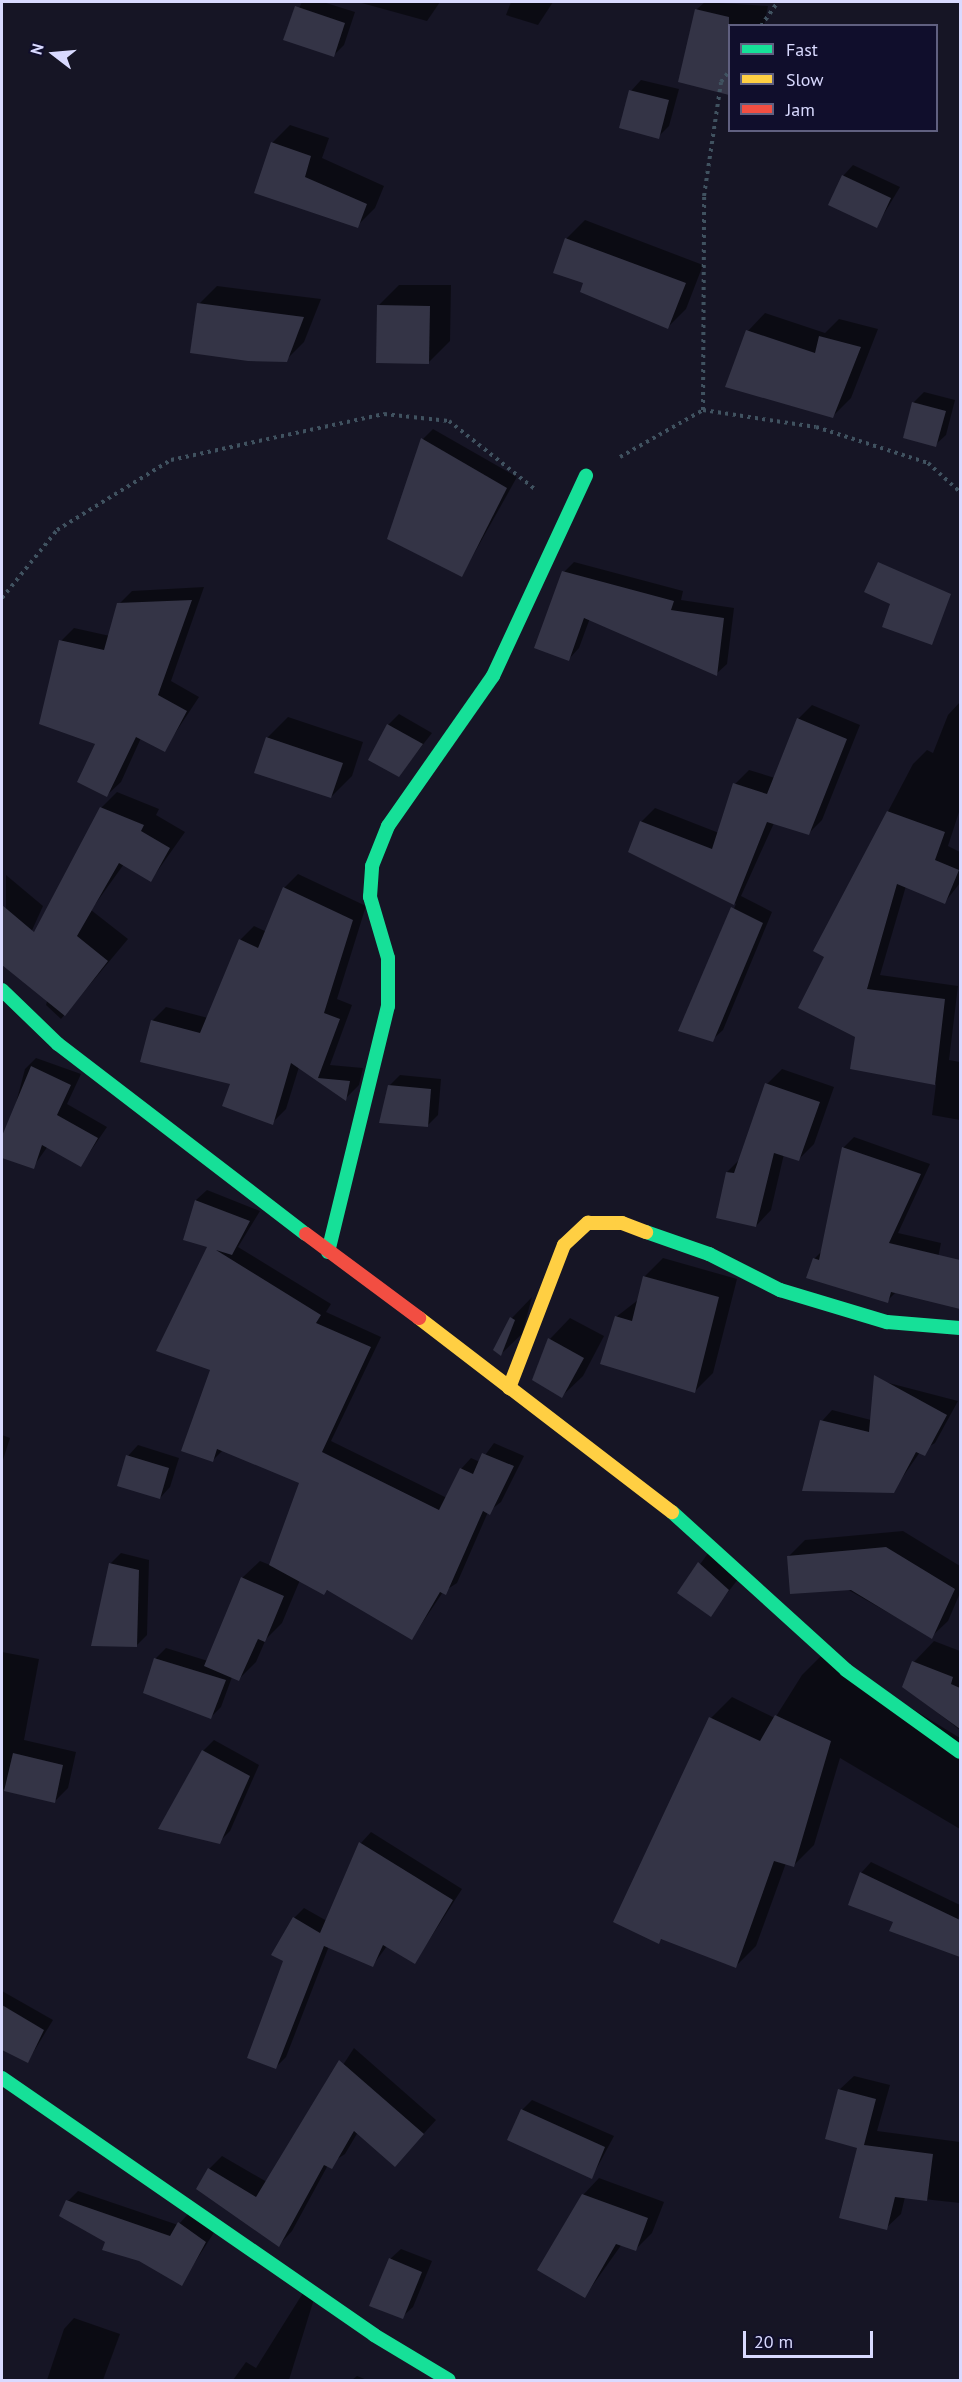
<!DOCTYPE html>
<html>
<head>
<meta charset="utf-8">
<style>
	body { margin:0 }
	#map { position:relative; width:962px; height:2382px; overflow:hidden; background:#161525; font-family:"PT Sans",sans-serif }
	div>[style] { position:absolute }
	.shadow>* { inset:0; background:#0007 }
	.building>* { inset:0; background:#343446 }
	.path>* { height:4px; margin-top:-2px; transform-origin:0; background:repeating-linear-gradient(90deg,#405260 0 3px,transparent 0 7.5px) }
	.fast>* { height:14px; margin:-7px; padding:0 7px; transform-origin:7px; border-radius:7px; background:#16e098 }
	.slow>* { height:14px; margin:-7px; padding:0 7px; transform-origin:7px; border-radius:7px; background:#ffcf43 }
	.jam>* { height:14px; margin:-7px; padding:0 7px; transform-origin:7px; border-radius:7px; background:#f24e42 }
	span { translate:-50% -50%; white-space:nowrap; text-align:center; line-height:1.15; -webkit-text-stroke:5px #100e2c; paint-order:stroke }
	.frame { position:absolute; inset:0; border:3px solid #d9daff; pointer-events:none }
	.legend { position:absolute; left:728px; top:24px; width:210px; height:108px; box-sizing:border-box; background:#100e2c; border:2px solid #606080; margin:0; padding:8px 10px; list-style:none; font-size:18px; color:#d9daff }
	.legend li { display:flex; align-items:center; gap:12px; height:30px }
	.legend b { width:30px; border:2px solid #606080 }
	.north { position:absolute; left:24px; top:24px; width:60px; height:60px; -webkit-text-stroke:4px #100e2c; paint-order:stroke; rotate:286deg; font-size:16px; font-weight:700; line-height:24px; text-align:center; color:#d9daff }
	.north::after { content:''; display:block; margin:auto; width:21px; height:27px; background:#d9daff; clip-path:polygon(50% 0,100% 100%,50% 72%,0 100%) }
	.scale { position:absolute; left:743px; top:2331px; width:130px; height:27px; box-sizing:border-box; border:3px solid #d9daff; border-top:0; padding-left:8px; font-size:18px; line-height:21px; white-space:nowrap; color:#d9daff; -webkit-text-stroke:4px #100e2c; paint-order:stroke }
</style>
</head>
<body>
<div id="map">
	<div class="shadow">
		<div style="clip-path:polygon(302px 2px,323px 2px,355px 12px,344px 45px,333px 56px,285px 39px)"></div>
		<div style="clip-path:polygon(358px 2px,440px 2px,427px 21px)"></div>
		<div style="clip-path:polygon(511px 2px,553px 2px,538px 25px,506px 15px)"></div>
		<div style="clip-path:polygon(705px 2px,768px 6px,764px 26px,730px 26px,730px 94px,680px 81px,697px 9px)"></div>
		<div style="clip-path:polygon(641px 80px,679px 89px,669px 126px,658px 137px,631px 91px)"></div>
		<div style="clip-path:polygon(290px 125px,329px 138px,322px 158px,384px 186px,375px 208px,357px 226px,256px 192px,272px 143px)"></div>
		<div style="clip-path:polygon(853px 165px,900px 187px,876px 227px,843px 176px)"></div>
		<div style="clip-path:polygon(585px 220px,703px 265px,686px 309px,668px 327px,585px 282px,555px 272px,567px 238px)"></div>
		<div style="clip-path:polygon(399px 285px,451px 285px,450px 341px,429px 362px,378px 306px)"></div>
		<div style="clip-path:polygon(217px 286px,321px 299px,304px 342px,286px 360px,199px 304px)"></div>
		<div style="clip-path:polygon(765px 313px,825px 333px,839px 319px,878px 329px,851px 398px,833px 416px,748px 331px)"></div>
		<div style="clip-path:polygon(924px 392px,955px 400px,946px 435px,935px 445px,913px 403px)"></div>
		<div style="clip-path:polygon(433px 429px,517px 477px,462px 575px,389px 538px,423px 439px)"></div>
		<div style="clip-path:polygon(574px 562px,683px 591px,681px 600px,734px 608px,727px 664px,716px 674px,590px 618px,579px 648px,569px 659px,564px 572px)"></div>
		<div style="clip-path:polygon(204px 587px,171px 681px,199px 697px,164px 750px,141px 738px,121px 782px,107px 795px,97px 743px,61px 641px,74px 628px,110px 636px,119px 604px,132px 591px)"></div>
		<div style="clip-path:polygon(960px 702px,960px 809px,948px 846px,960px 852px,960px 883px,945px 902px,906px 886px,880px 975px,958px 986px,949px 1060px,960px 1062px,960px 1120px,932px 1115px,936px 1084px,851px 1068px,856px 1036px,826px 956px,815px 950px,913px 764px,927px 750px,933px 753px,948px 715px)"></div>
		<div style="clip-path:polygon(812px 705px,860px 725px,822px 820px,808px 834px,774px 823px,741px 896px,772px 912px,723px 1030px,712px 1040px,680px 1030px,736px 904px,630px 851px,641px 822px,655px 808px,719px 833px,735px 784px,749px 770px,775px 778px,798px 719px)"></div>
		<div style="clip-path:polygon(399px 714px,432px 733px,399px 775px,388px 725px)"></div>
		<div style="clip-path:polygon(288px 717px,363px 742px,352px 776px,331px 797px,267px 738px)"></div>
		<div style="clip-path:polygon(117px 792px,159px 809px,156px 815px,185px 832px,151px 880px,124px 864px,91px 910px,128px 939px,61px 1019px,46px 1005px,101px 808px)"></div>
		<div style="clip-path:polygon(298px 874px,366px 906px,337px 999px,352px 1005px,330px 1065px,363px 1068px,359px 1085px,345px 1099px,299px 1067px,286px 1109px,272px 1123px,232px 1083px,152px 1021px,166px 1007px,208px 1018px,240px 940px,254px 926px,267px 932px,284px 888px)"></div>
		<div style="clip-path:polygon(6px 875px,43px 906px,24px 948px,6px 966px)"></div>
		<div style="clip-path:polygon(36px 1058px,81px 1074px,67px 1104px,107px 1127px,81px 1165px,48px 1146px,33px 1167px,2px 1156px,25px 1069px)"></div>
		<div style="clip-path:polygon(782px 1069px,834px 1087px,814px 1144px,799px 1159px,784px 1154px,771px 1210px,756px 1226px,727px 1172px,741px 1158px,767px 1084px)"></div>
		<div style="clip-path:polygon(400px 1075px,441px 1079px,438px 1115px,427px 1126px,389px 1086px)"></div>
		<div style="clip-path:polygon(854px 1137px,930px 1164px,898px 1233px,941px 1243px,932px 1287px,896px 1292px,887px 1301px,814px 1259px,823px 1250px,843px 1148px)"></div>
		<div style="clip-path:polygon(207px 1190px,260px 1211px,238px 1247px,331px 1304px,326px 1312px,381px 1337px,331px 1441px,447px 1498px,461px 1469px,471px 1458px,480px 1462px,494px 1443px,524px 1456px,501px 1502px,488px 1512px,457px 1583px,443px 1592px,412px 1638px,329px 1589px,324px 1593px,300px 1580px,282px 1623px,266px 1639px,256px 1662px,239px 1679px,232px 1677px,221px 1707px,210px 1718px,145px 1692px,156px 1658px,166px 1648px,208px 1661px,242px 1578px,260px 1561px,270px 1565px,301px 1482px,223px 1450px,212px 1461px,209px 1246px,185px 1239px,196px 1200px)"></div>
		<div style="clip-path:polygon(663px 1258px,737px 1279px,713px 1373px,695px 1391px,616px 1317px,638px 1300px,644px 1277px)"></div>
		<div style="clip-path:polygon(532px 1297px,522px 1334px,501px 1354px,512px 1318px)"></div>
		<div style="clip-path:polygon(570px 1318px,604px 1336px,583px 1376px,562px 1396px,534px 1379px,550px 1339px)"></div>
		<div style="clip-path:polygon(885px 1382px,958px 1401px,935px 1443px,920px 1452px,893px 1491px,822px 1421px,832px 1410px,871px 1420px)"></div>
		<div style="clip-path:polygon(2px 1435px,10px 1438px,2px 1463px)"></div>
		<div style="clip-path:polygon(138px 1445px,179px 1458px,170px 1487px,160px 1498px,128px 1456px)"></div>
		<div style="clip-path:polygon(903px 1531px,960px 1566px,960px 1593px,948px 1621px,931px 1637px,789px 1556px,805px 1540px)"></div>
		<div style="clip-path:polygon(709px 1552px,739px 1578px,710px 1615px,679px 1593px)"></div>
		<div style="clip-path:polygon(121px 1553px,149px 1560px,147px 1635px,136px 1646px,110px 1564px)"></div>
		<div style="clip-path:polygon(934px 1641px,960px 1651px,960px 1730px,903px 1686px,914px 1662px)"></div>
		<div style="clip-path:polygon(2px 1652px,39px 1659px,24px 1740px,76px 1752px,68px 1788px,54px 1802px,2px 1789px)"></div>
		<div style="clip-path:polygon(823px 1654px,960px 1738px,960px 1829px,840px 1758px,814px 1845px,793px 1866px,786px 1863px,756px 1946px,735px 1967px,663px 1938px,658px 1942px,711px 1718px,732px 1697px,775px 1718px,802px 1675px)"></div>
		<div style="clip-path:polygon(214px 1740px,259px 1765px,230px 1831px,219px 1842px,203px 1751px)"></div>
		<div style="clip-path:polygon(371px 1832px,462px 1889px,415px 1962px,387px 1946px,373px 1965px,329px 1946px,286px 2057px,276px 2067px,294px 1918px,304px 1908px,327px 1921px,361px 1843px)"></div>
		<div style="clip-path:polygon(871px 1862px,960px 1905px,957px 1930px,861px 1873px)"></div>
		<div style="clip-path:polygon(2px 1991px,53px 2020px,28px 2061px,2px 2047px)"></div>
		<div style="clip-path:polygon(354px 2048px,436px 2120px,408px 2151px,358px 2132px,345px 2154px,328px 2165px,292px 2231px,279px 2245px,209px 2169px,222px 2156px,267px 2182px)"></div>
		<div style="clip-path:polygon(854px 2076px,890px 2085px,877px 2131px,960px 2142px,960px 2203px,905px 2197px,901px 2214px,886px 2228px,839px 2090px)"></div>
		<div style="clip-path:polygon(532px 2100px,614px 2136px,592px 2177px,522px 2110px)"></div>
		<div style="clip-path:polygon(599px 2178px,664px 2202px,652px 2233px,635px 2250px,622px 2244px,585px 2296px,583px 2195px)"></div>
		<div style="clip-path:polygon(78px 2191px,178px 2225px,189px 2213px,215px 2231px,181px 2284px,107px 2241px,68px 2201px)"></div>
		<div style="clip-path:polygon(401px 2249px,432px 2261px,413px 2307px,402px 2317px,390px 2259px)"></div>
		<div style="clip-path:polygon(303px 2293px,314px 2299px,289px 2380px,233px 2380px,246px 2362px,256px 2368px)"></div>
		<div style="clip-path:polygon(74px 2318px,120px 2334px,103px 2380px,47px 2380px,64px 2329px)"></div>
		<div style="clip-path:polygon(357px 2376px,367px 2380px,352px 2380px)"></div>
	</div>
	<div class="building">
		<div style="clip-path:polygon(295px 6px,345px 23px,334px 57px,283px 40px)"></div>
		<div style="clip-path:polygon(695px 9px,729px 17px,729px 95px,678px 82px)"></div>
		<div style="clip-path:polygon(629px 90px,669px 100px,659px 139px,619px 128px)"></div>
		<div style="clip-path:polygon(271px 142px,311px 156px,305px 177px,367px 204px,358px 228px,254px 193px)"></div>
		<div style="clip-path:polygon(842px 175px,891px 198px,877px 228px,828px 205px)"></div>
		<div style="clip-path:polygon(565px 238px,686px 283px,668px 329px,580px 292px,583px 283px,553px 273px)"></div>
		<div style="clip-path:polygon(197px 303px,304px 317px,287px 362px,248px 361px,190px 353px)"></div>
		<div style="clip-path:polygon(377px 305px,430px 306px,429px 364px,376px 363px)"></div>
		<div style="clip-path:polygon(746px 330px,815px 353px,819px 336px,861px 347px,833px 418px,725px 387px)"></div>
		<div style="clip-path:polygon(912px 402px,946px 411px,936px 447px,903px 438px)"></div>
		<div style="clip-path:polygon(421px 438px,507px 488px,462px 577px,387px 539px)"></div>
		<div style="clip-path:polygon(878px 562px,951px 594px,932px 645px,882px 627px,890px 604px,864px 592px)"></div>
		<div style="clip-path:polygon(562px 571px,674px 601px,671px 610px,724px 618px,717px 676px,584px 618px,569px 661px,534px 648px)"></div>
		<div style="clip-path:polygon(192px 600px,158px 695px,187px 711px,165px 752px,136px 737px,107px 797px,77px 782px,95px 744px,39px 724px,59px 640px,104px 650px,117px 603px)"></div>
		<div style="clip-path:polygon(797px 718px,847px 739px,809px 835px,767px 822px,734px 905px,628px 852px,640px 821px,712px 849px,733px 783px,767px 794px)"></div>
		<div style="clip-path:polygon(387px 724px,423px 744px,399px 777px,368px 760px)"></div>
		<div style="clip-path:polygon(266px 737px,343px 763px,331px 798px,254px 773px)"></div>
		<div style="clip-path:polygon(100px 807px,144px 825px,141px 831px,170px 848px,151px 882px,119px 863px,77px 936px,108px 961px,65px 1016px,2px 965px,2px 905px,34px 932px)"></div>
		<div style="clip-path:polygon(887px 811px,945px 832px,935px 860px,959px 870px,945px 904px,897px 884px,867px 989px,945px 999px,935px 1085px,850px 1069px,855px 1037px,798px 1008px,824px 957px,813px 951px)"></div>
		<div style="clip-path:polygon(283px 887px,353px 920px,324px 1013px,340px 1019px,318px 1078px,350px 1081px,346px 1101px,291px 1063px,273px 1125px,222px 1106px,230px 1084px,140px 1062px,151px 1020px,200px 1033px,239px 939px,258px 948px)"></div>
		<div style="clip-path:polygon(731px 907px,763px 923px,713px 1042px,678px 1031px)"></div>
		<div style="clip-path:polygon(31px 1066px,71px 1085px,57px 1115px,98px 1138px,81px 1167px,42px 1145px,34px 1169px,2px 1158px,2px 1136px)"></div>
		<div style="clip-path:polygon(765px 1083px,820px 1102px,799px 1161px,774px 1153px,756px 1227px,716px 1218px,726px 1172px,734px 1173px)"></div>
		<div style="clip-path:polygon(388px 1085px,431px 1089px,428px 1127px,379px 1123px)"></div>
		<div style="clip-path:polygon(842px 1147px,921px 1174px,889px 1243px,960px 1260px,960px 1309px,891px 1292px,888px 1303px,806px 1278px,813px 1258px,819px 1260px)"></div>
		<div style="clip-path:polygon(195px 1200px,250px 1221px,232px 1255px,216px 1250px,321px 1315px,316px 1323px,371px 1347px,322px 1452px,439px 1510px,460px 1468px,473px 1474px,482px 1453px,514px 1466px,490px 1515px,483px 1511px,446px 1595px,440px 1592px,412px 1640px,327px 1590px,324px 1595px,269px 1565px,299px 1483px,217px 1449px,213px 1462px,181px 1451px,210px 1370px,156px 1351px,207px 1247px,183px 1240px)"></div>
		<div style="clip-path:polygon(643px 1276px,719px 1297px,695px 1393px,600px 1364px,615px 1316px,632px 1321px)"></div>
		<div style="clip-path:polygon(510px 1317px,515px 1320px,501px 1356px,493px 1350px)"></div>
		<div style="clip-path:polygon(548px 1338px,584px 1358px,562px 1398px,532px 1380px)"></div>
		<div style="clip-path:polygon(874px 1375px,947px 1415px,925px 1456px,916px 1452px,894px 1493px,802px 1491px,820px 1420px,869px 1432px)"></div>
		<div style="clip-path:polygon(126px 1455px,169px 1468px,160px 1499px,117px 1486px)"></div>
		<div style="clip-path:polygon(886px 1547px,955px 1589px,932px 1639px,851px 1590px,790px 1594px,787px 1556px)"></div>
		<div style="clip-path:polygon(698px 1562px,729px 1590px,711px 1617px,677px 1593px)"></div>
		<div style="clip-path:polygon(109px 1563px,139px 1570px,137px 1647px,91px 1646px)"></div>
		<div style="clip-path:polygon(241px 1577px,284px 1596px,265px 1642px,258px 1639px,239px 1681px,204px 1666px)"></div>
		<div style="clip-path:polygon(154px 1658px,226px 1680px,211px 1719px,143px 1693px)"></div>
		<div style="clip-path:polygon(912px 1661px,953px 1677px,951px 1684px,960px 1688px,960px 1729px,902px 1687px)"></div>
		<div style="clip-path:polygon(775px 1715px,831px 1741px,794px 1867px,774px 1861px,736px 1968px,661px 1939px,659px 1944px,613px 1922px,709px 1717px,760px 1741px)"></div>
		<div style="clip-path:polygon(202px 1750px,250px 1776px,220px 1844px,158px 1829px)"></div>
		<div style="clip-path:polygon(13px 1753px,63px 1765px,55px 1803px,4px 1791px)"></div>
		<div style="clip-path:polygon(359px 1842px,453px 1900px,415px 1964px,383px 1945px,373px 1967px,324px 1946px,276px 2069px,247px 2058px,283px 1961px,271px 1955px,293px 1917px,320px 1933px)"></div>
		<div style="clip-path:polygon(860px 1872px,960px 1920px,960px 1957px,889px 1931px,893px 1922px,848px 1905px)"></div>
		<div style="clip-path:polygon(2px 2005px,44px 2030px,28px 2063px,2px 2050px)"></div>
		<div style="clip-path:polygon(339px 2060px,424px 2134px,395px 2167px,354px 2131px,332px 2169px,324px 2165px,279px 2247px,196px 2189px,208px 2168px,256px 2197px)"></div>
		<div style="clip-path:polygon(838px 2089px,876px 2099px,864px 2145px,933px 2154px,927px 2201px,895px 2197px,887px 2230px,839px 2218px,857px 2148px,825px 2139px)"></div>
		<div style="clip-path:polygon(521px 2109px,605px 2147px,592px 2179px,507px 2140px)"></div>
		<div style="clip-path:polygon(582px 2194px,648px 2218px,636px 2251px,616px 2244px,585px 2298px,537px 2270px)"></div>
		<div style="clip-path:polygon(66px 2200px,170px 2236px,178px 2222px,206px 2242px,182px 2286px,139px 2261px,102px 2250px,105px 2242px,59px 2216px)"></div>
		<div style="clip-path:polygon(389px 2258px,422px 2272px,403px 2319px,369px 2306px)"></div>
	</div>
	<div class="path">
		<div style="left:761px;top:26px;width:29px;rotate:-55deg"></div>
		<div style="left:703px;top:410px;width:214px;rotate:-89.7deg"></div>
		<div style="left:704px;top:196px;width:115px;rotate:-81.5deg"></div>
		<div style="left:721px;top:82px;width:15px;rotate:-53deg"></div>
		<div style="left:620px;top:457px;width:95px;rotate:-29.5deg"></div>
		<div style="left:703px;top:410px;width:114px;rotate:8.6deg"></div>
		<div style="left:816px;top:427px;width:118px;rotate:17.8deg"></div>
		<div style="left:928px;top:463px;width:43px;rotate:42.2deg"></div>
		<div style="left:2px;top:598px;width:87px;rotate:-51deg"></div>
		<div style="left:57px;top:530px;width:134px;rotate:-31.6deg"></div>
		<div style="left:171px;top:460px;width:218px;rotate:-12.2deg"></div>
		<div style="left:384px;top:414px;width:65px;rotate:6.1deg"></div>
		<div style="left:449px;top:421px;width:111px;rotate:38.4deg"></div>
	</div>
	<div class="fast">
		<div style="left:2px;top:990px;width:78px;rotate:44deg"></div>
		<div style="left:58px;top:1044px;width:312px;rotate:37.5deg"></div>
		<div style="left:646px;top:1232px;width:67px;rotate:19.2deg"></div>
		<div style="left:709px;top:1254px;width:80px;rotate:26.9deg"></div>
		<div style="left:780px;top:1290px;width:112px;rotate:16.7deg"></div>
		<div style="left:887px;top:1322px;width:73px;rotate:4.7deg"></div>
		<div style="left:328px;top:1252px;width:253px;rotate:-76.3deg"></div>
		<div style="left:388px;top:1006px;width:48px;rotate:-90deg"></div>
		<div style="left:388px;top:958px;width:64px;rotate:-106.4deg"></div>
		<div style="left:370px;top:897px;width:31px;rotate:-86deg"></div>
		<div style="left:372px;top:866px;width:43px;rotate:-68.2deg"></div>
		<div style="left:388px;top:826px;width:183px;rotate:-55deg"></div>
		<div style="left:493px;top:676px;width:221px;rotate:-65.1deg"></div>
		<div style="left:672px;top:1512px;width:235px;rotate:42.2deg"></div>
		<div style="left:846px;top:1670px;width:140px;rotate:35.7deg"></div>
		<div style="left:2px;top:2078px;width:452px;rotate:34.6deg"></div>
		<div style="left:374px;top:2335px;width:87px;rotate:31deg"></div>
	</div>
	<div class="slow">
		<div style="left:419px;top:1318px;width:319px;rotate:37.5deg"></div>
		<div style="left:509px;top:1388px;width:153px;rotate:-69deg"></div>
		<div style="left:564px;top:1245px;width:33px;rotate:-43deg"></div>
		<div style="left:588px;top:1223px;width:34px"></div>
		<div style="left:622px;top:1223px;width:26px;rotate:21deg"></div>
	</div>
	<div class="jam">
		<div style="left:306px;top:1234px;width:141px;rotate:36.6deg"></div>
	</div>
	<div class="frame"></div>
	<ul class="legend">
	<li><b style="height:8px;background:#16e098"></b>Fast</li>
	<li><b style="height:8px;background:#ffcf43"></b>Slow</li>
	<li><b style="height:8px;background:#f24e42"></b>Jam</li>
	</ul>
	<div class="north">N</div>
	<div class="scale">20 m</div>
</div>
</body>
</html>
